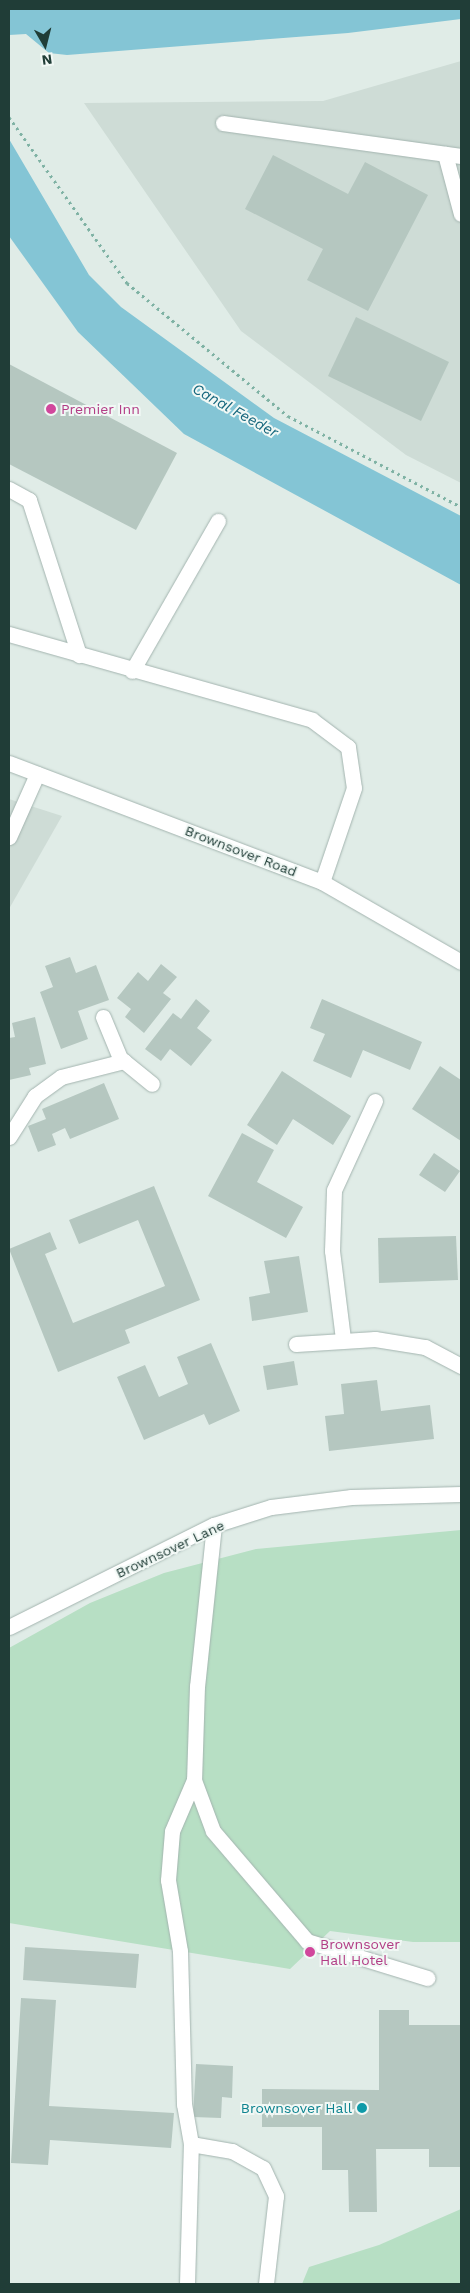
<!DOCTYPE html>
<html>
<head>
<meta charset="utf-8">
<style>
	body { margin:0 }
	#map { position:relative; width:470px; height:2293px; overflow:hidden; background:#e0ece7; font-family:"Work Sans",sans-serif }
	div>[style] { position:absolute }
	.built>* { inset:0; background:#cedcd6 }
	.green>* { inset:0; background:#b7dfc4 }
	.water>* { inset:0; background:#84c5d5 }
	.building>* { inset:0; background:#b5c7c0 }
	.path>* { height:3px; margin-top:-1.5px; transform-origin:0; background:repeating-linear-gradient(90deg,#7fb2a4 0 2.5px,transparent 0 6.5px) }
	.roads { filter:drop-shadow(0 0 1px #a3b4af) drop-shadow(0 0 1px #a3b4af) }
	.minor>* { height:15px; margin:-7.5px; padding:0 7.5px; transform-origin:7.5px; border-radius:7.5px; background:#fff }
	.dots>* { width:14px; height:14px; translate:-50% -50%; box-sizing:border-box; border:2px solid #f1f8f5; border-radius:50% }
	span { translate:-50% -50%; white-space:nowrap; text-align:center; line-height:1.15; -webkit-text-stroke:4px #f1f8f5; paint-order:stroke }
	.hotel-label { font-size:14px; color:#b23c85 }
	.left { translate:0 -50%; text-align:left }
	.street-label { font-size:14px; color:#203d37 }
	.culture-label { font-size:14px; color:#0d838f }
	.right { translate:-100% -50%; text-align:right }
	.water-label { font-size:15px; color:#16677d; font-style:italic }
	.frame { position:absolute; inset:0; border:10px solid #203d37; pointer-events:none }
	.north { position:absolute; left:20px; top:20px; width:50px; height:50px; -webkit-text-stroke:4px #f1f8f5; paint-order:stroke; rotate:172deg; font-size:14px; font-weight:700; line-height:20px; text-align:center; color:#203d37 }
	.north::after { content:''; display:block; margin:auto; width:18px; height:22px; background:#203d37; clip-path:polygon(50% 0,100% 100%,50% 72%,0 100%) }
</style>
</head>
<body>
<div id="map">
	<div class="built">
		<div style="clip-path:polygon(461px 61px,461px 483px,406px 455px,241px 331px,84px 103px,323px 101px)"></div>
		<div style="clip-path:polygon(9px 799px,62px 816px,9px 909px)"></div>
	</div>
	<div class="green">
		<div style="clip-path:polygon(461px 1530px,461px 1942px,413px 1942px,330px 1931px,290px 1969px,9px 1923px,9px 1648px,90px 1603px,164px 1573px,256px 1549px)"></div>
		<div style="clip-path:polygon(461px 2209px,461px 2284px,302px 2284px,309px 2267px,379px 2245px)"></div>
	</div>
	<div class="water">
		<div style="clip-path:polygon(9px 9px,461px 9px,461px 19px,348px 33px,67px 55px,49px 53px,26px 34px,9px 35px)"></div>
		<div style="clip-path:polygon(9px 139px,89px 275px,121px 307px,274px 418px,461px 516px,461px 585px,184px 434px,78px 332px,9px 236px)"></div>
	</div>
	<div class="building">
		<div style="clip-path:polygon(273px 155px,348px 194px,365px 162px,428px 195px,368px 311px,307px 280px,323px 249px,245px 209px)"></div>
		<div style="clip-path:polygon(356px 317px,449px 362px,421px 421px,328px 376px)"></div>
		<div style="clip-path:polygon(9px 364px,177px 453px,136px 530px,9px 464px)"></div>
		<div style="clip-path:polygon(70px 957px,76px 973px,96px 965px,109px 1000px,78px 1011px,88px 1039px,61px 1049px,40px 992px,53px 987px,45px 966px)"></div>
		<div style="clip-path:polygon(161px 964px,177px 977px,163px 993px,171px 999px,144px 1033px,125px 1017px,131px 1009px,117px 998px,138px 972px,148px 981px)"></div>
		<div style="clip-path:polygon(196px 999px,210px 1011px,197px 1028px,212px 1040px,191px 1066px,170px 1049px,161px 1061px,145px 1049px,173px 1013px,181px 1019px)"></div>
		<div style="clip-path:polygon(322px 999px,422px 1042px,410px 1070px,363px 1050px,351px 1078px,313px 1061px,325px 1034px,310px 1028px)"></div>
		<div style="clip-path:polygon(35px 1017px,46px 1064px,29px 1068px,31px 1075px,9px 1080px,9px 1038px,15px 1037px,12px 1023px)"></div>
		<div style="clip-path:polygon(440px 1066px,461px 1080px,461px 1141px,412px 1109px)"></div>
		<div style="clip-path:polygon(282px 1071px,351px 1116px,333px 1145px,293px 1119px,277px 1145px,247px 1125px)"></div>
		<div style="clip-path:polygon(104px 1083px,119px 1119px,70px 1139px,65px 1128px,52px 1134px,56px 1145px,38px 1152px,28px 1126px,46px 1119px,42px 1109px)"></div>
		<div style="clip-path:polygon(242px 1133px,274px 1150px,257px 1182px,303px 1207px,286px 1238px,208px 1196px)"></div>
		<div style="clip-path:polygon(434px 1153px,460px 1171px,445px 1192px,419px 1175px)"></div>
		<div style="clip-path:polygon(154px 1186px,200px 1300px,125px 1330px,130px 1343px,58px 1372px,9px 1249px,50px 1232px,57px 1249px,45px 1254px,73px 1323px,165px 1286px,138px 1220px,79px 1244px,69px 1220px)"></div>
		<div style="clip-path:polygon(456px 1236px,458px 1280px,379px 1283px,378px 1238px)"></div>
		<div style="clip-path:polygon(299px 1256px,308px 1312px,252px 1321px,249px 1297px,270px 1293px,264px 1261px)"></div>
		<div style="clip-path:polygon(211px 1343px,240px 1411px,209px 1425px,204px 1414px,144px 1440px,117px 1377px,145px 1365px,159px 1397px,188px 1384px,177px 1357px)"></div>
		<div style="clip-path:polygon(294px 1361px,298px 1385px,267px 1390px,263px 1366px)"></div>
		<div style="clip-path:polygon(377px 1380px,381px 1411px,430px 1405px,434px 1439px,329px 1451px,325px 1416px,344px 1414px,341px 1384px)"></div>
		<div style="clip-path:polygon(25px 1947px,139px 1954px,136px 1988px,23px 1980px)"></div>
		<div style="clip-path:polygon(21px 1998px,56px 2000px,49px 2106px,174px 2113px,171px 2148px,50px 2140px,48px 2165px,11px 2163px)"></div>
		<div style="clip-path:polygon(379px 2010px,409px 2010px,409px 2025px,461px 2025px,461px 2167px,429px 2167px,429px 2149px,376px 2149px,377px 2212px,349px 2212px,348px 2170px,322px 2170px,322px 2127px,262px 2127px,262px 2089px,379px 2090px)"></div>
		<div style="clip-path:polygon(196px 2064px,233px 2066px,232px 2098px,222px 2097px,221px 2118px,193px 2117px)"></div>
	</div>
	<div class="path">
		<div style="left:9px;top:117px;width:204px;rotate:54.6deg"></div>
		<div style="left:127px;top:283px;width:209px;rotate:39.6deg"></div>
		<div style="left:288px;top:416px;width:195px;rotate:27.7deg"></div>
	</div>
	<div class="roads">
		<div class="minor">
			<div style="left:223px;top:123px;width:240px;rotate:7.9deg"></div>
			<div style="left:445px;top:154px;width:62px;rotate:75.1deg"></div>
			<div style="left:9px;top:489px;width:23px;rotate:29deg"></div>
			<div style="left:29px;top:500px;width:163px;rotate:72.1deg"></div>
			<div style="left:9px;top:634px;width:315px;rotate:15.8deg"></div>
			<div style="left:312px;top:720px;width:45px;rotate:36.9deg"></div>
			<div style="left:348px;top:747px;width:41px;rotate:81.7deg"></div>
			<div style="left:354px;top:788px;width:99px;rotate:108.8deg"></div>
			<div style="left:132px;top:671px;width:173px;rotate:-60.2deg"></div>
			<div style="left:9px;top:763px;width:335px;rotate:20.8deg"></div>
			<div style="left:322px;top:882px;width:160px;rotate:29.9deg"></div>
			<div style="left:9px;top:837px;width:69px;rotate:-66deg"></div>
			<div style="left:103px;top:1017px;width:44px;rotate:67.5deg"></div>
			<div style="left:120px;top:1058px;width:41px;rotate:39.1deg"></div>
			<div style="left:9px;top:1137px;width:49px;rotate:-57.6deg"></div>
			<div style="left:35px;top:1096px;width:32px;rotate:-36deg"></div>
			<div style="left:61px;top:1077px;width:65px;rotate:-14.3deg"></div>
			<div style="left:343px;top:1339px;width:89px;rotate:-97.1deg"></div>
			<div style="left:332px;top:1251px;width:61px;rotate:-88.1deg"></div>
			<div style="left:334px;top:1190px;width:98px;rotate:-65.3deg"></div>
			<div style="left:296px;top:1344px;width:79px;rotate:-3.6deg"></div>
			<div style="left:375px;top:1339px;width:51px;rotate:9.1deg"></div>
			<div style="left:425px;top:1347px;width:41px;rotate:27.8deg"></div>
			<div style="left:214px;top:1525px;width:162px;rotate:96deg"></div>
			<div style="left:197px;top:1686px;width:94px;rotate:91.8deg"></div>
			<div style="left:194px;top:1780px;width:54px;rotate:69.6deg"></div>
			<div style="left:213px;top:1831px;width:145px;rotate:49.5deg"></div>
			<div style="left:307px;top:1941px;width:126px;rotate:17.1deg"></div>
			<div style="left:9px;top:1627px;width:229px;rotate:-26.5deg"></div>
			<div style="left:214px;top:1525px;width:60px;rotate:-17.5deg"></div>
			<div style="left:271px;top:1507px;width:81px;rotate:-7.1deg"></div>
			<div style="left:351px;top:1497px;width:110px;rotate:-1.6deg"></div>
			<div style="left:191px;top:2144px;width:42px;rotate:9.7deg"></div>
			<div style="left:232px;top:2151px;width:35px;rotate:29deg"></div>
			<div style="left:263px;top:2168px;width:31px;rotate:65deg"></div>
			<div style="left:276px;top:2196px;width:89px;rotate:96.5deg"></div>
			<div style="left:187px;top:2284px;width:140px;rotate:-88.4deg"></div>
			<div style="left:191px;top:2144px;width:41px;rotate:-99.9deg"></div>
			<div style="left:184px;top:2104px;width:153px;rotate:-91.5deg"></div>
			<div style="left:180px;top:1951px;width:72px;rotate:-99.6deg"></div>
			<div style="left:168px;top:1880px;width:49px;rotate:-85.3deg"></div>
			<div style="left:172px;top:1831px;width:56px;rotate:-66.7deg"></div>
		</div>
	</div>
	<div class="dots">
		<div style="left:51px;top:409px;background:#d1479c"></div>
		<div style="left:310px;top:1952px;background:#d1479c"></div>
		<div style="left:362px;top:2108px;background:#0f9aa8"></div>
	</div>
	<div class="hotel-label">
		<span class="left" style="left:61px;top:409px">Premier Inn</span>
		<span class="left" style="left:320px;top:1952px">Brownsover<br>Hall Hotel</span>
	</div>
	<div class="street-label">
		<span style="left:241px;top:851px;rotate:21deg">Brownsover Road</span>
		<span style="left:170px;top:1549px;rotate:-25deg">Brownsover Lane</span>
	</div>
	<div class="culture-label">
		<span class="right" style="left:352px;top:2108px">Brownsover Hall</span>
	</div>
	<div class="water-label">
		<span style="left:235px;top:411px;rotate:29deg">Canal Feeder</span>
	</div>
	<div class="frame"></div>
	<div class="north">N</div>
</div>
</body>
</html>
